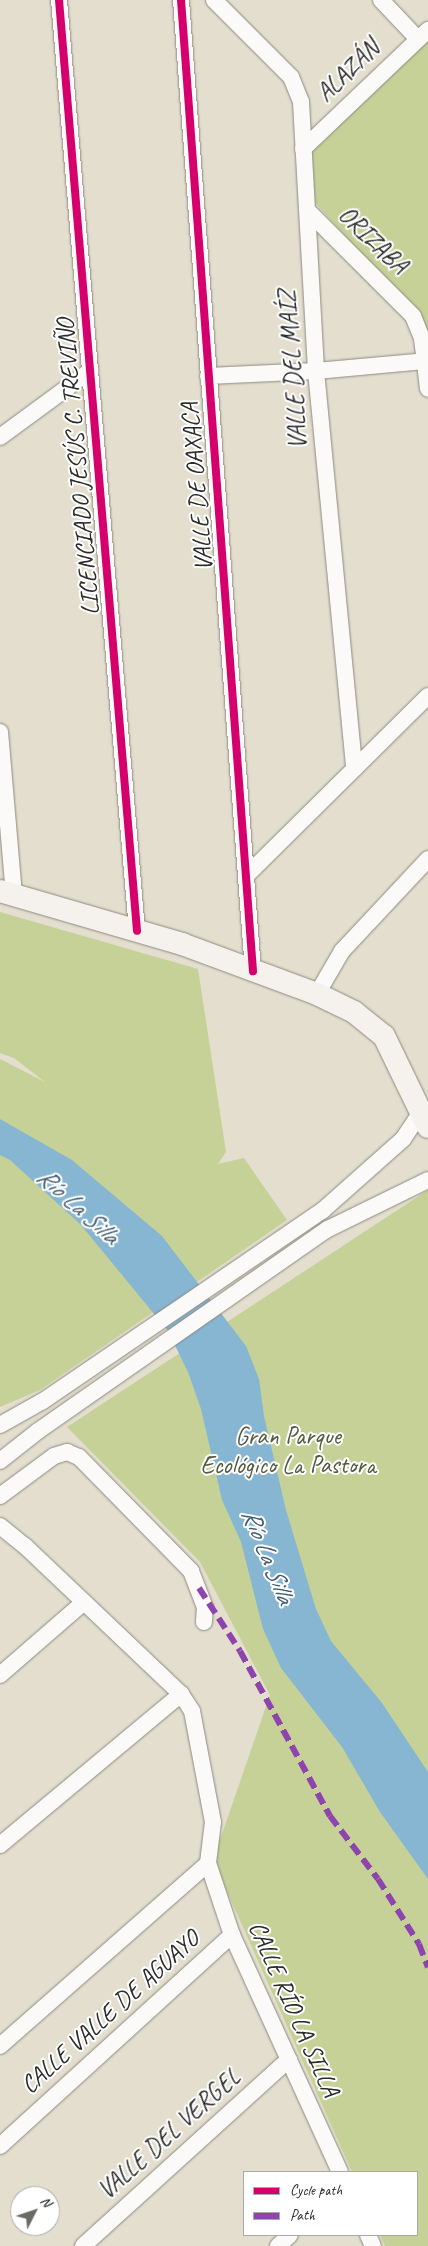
<!DOCTYPE html>
<html>
<head>
<meta charset="utf-8">
<style>
	body { margin:0 }
	#map { position:relative; width:428px; height:2246px; overflow:hidden; background:#e3decd; font-family:Caveat,sans-serif }
	div>[style] { position:absolute }
	.green>* { inset:0; background:#c6d198 }
	.water>* { inset:0; background:#87b6d3 }
	.roads { filter:drop-shadow(0 0 1px #8d8a82) drop-shadow(0 0 1px #8d8a82) }
	.street>* { height:16px; margin:-8px; padding:0 8px; transform-origin:8px; border-radius:8px; background:#fbfaf8 }
	.secondary>* { height:22px; margin:-11px; padding:0 11px; transform-origin:11px; border-radius:11px; background:#f5f2ed }
	.quiet>* { height:6px; margin-top:-3px; transform-origin:0; background:repeating-linear-gradient(90deg,#8e44ad 0 12px,transparent 0 18px) }
	.cycleway>* { height:8px; margin:-4px; padding:0 4px; transform-origin:4px; border-radius:4px; background:#d6006c }
	span { translate:-50% -50%; white-space:nowrap; text-align:center; line-height:1.15; -webkit-text-stroke:4px #fff; paint-order:stroke }
	.street-label { font-size:25px; color:#2b2b2b }
	.park-label { font-size:25px; color:#535a3e }
	.water-label { font-size:26px; color:#405c6f; font-style:italic }
	.legend { position:absolute; left:243px; top:2171px; width:175px; height:65px; box-sizing:border-box; background:#fff; border:1px solid #aaa; margin:0; padding:6px 9px; list-style:none; font-size:15px; color:#2b2b2b }
	.legend li { display:flex; align-items:center; gap:10px; height:25px }
	.legend b { width:25px; border:1px solid #aaa }
	.north { position:absolute; left:10px; top:2186px; width:50px; height:50px; box-sizing:border-box; background:#fff; border:1px solid #aaa; border-radius:50%; rotate:49deg; font-size:14px; font-weight:700; line-height:20px; text-align:center; color:#2b2b2b }
	.north::after { content:''; display:block; margin:auto; width:18px; height:22px; background:#6b6a64; clip-path:polygon(50% 0,100% 100%,50% 72%,0 100%) }
</style>
</head>
<body>
<div id="map">
	<div class="green">
		<div style="clip-path:polygon(428px 41px,428px 358px,423px 322px,309px 196px,308px 153px)"></div>
		<div style="clip-path:polygon(0 912px,198px 969px,226px 1152px,218px 1164px,244px 1158px,287px 1220px,40px 1390px,0 1407px,0 1059px,45px 1082px,14px 1058px,0 1053px)"></div>
		<div style="clip-path:polygon(428px 1190px,428px 2246px,385px 2246px,380px 2235px,417px 2235px,417px 2172px,352px 2172px,213px 1860px,270px 1695px,200px 1562px,67px 1427px)"></div>
	</div>
	<div class="water">
		<div style="clip-path:polygon(0 1119px,72px 1160px,162px 1236px,246px 1346px,259px 1379px,264px 1416px,286px 1510px,316px 1609px,331px 1641px,382px 1703px,428px 1772px,428px 1879px,380px 1812px,342px 1747px,281px 1668px,263px 1629px,241px 1542px,222px 1500px,201px 1409px,188px 1372px,168px 1331px,81px 1225px,10px 1160px,0 1155px)"></div>
	</div>
	<div class="roads">
		<div class="street">
			<div style="left:59px;top:0;width:934px;rotate:85.21deg"></div>
			<div style="left:181px;top:0;width:974px;rotate:85.76deg"></div>
			<div style="left:214px;top:0;width:109px;rotate:45deg"></div>
			<div style="left:291px;top:77px;width:27px;rotate:68deg"></div>
			<div style="left:301px;top:102px;width:269px;rotate:86.8deg"></div>
			<div style="left:316px;top:371px;width:399px;rotate:84.5deg"></div>
			<div style="left:381px;top:0;width:54px;rotate:46.5deg"></div>
			<div style="left:303px;top:149px;width:173px;rotate:-43.6deg"></div>
			<div style="left:308px;top:211px;width:148px;rotate:45deg"></div>
			<div style="left:413px;top:316px;width:24px;rotate:68deg"></div>
			<div style="left:422px;top:338px;width:51px;rotate:83.3deg"></div>
			<div style="left:208px;top:376px;width:108px;rotate:-2.7deg"></div>
			<div style="left:316px;top:371px;width:109px;rotate:-5.2deg"></div>
			<div style="left:0;top:437px;width:112px;rotate:-36.3deg"></div>
			<div style="left:0;top:732px;width:164px;rotate:85.1deg"></div>
			<div style="left:248px;top:874px;width:253px;rotate:-44.7deg"></div>
			<div style="left:317px;top:994px;width:50px;rotate:-59.8deg"></div>
			<div style="left:342px;top:951px;width:126px;rotate:-46.9deg"></div>
			<div style="left:0;top:1425px;width:49px;rotate:-29.2deg"></div>
			<div style="left:43px;top:1401px;width:338px;rotate:-34.3deg"></div>
			<div style="left:322px;top:1211px;width:108px;rotate:-41.6deg"></div>
			<div style="left:403px;top:1139px;width:34px;rotate:-56deg"></div>
			<div style="left:0;top:1461px;width:48px;rotate:-38.3deg"></div>
			<div style="left:38px;top:1431px;width:353px;rotate:-34.9deg"></div>
			<div style="left:328px;top:1229px;width:111px;rotate:-26.1deg"></div>
			<div style="left:0;top:1496px;width:67px;rotate:-36.5deg"></div>
			<div style="left:54px;top:1456px;width:14px;rotate:-17deg"></div>
			<div style="left:67px;top:1452px;width:13px;rotate:23deg"></div>
			<div style="left:79px;top:1457px;width:160px;rotate:45.5deg"></div>
			<div style="left:191px;top:1571px;width:39px;rotate:69deg"></div>
			<div style="left:205px;top:1607px;width:15px;rotate:94deg"></div>
			<div style="left:0;top:1526px;width:32px;rotate:39deg"></div>
			<div style="left:25px;top:1546px;width:215px;rotate:43.5deg"></div>
			<div style="left:181px;top:1694px;width:20px;rotate:57deg"></div>
			<div style="left:192px;top:1711px;width:113px;rotate:79.3deg"></div>
			<div style="left:213px;top:1822px;width:41px;rotate:97deg"></div>
			<div style="left:208px;top:1863px;width:76px;rotate:71.6deg"></div>
			<div style="left:232px;top:1935px;width:260px;rotate:65.5deg"></div>
			<div style="left:0;top:1675px;width:111px;rotate:-41deg"></div>
			<div style="left:0;top:1845px;width:236px;rotate:-39.8deg"></div>
			<div style="left:0;top:2046px;width:277px;rotate:-41.3deg"></div>
			<div style="left:0;top:2146px;width:314px;rotate:-42.3deg"></div>
			<div style="left:368px;top:2235px;width:12px;rotate:66deg"></div>
			<div style="left:83px;top:2246px;width:278px;rotate:-42.2deg"></div>
			<div style="left:278px;top:2246px;width:16px;rotate:-43deg"></div>
		</div>
		<div class="secondary">
			<div style="left:0;top:891px;width:190px;rotate:16.2deg"></div>
			<div style="left:182px;top:944px;width:144px;rotate:20.3deg"></div>
			<div style="left:317px;top:994px;width:41px;rotate:25.9deg"></div>
			<div style="left:354px;top:1012px;width:38px;rotate:39deg"></div>
			<div style="left:384px;top:1036px;width:101px;rotate:64.2deg"></div>
		</div>
	</div>
	<div class="quiet">
		<div style="left:199px;top:1588px;width:75px;rotate:56.9deg"></div>
		<div style="left:240px;top:1651px;width:188px;rotate:61.4deg"></div>
		<div style="left:330px;top:1816px;width:79px;rotate:52.7deg"></div>
		<div style="left:378px;top:1879px;width:77px;rotate:57.8deg"></div>
		<div style="left:419px;top:1944px;width:25px;rotate:69deg"></div>
	</div>
	<div class="cycleway">
		<div style="left:59px;top:0;width:934px;rotate:85.21deg"></div>
		<div style="left:181px;top:0;width:974px;rotate:85.76deg"></div>
	</div>
	<div class="street-label">
		<span style="left:348px;top:71px;rotate:-44deg">ALAZÁN</span>
		<span style="left:373px;top:240px;rotate:44deg">ORIZABA</span>
		<span style="left:293px;top:370px;rotate:-94deg">VALLE DEL MAÍZ</span>
		<span style="left:78px;top:467px;rotate:-95deg">LICENCIADO JESÚS C. TREVIÑO</span>
		<span style="left:197px;top:487px;rotate:-95deg">VALLE DE OAXACA</span>
		<span style="left:294px;top:2009px;rotate:66deg">CALLE RÍO LA SILLA</span>
		<span style="left:110px;top:2012px;rotate:-42deg">CALLE VALLE DE AGUAYO</span>
		<span style="left:169px;top:2134px;rotate:-42deg">VALLE DEL VERGEL</span>
	</div>
	<div class="park-label">
		<span style="left:288px;top:1451px">Gran Parque<br>Ecológico La Pastora</span>
	</div>
	<div class="water-label">
		<span style="left:78px;top:1206px;rotate:42deg">Río La Silla</span>
		<span style="left:268px;top:1556px;rotate:68deg">Río La Silla</span>
	</div>
	<ul class="legend">
	<li><b style="height:6px;background:#d6006c"></b>Cycle path</li>
	<li><b style="height:6px;background:#8e44ad"></b>Path</li>
	</ul>
	<div class="north">N</div>
</div>
</body>
</html>
